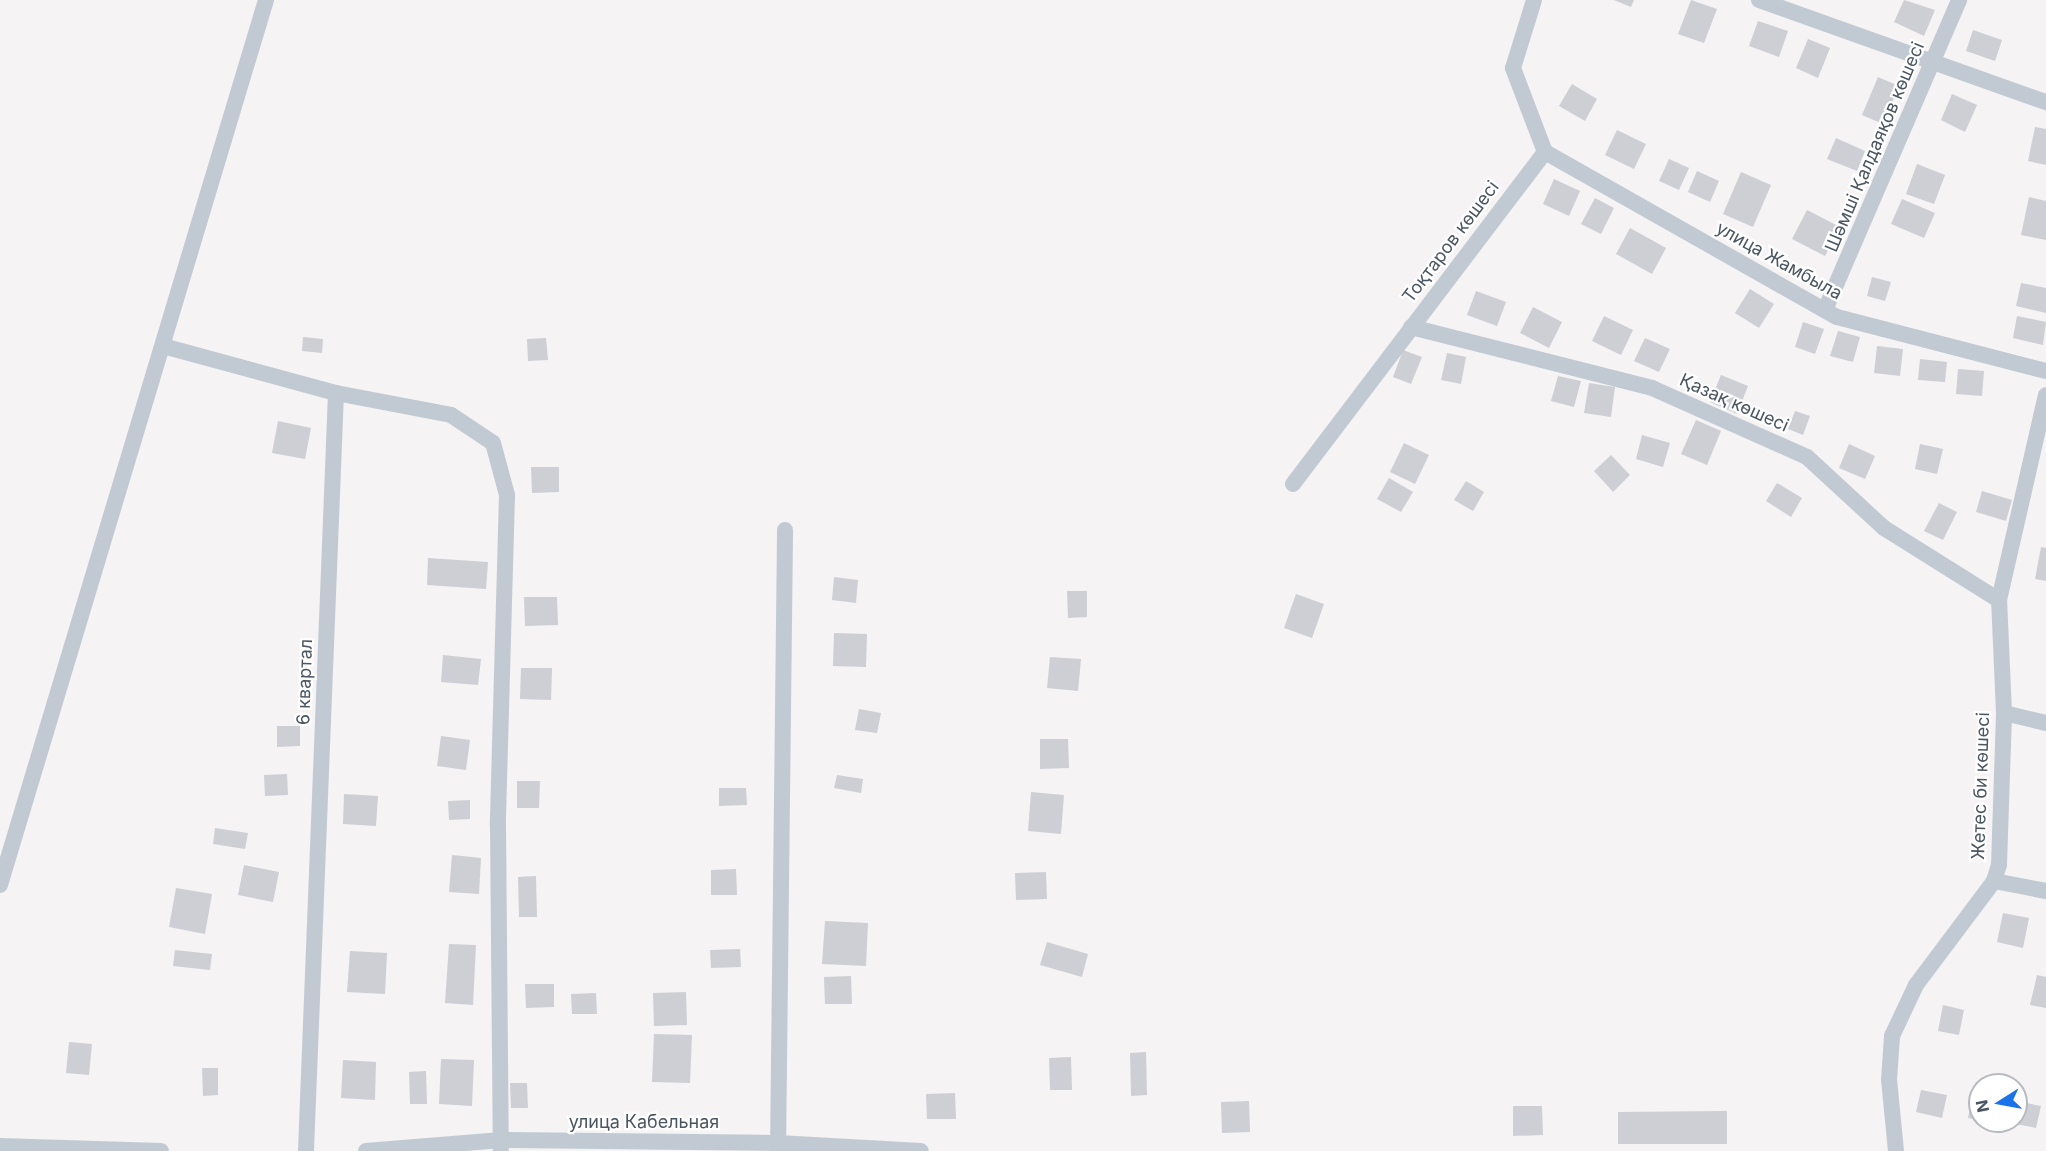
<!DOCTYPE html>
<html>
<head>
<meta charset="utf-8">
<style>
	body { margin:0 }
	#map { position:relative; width:2046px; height:1151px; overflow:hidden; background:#f5f3f3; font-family:Inter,sans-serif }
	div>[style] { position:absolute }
	.building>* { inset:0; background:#cdcfd5 }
	.street>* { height:16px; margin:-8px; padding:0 8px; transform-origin:8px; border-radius:8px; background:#c1cad2 }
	span { translate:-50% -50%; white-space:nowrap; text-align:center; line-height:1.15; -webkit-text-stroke:4.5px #fff; paint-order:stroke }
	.street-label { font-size:18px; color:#4a5661 }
	.north { position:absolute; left:1968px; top:1073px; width:60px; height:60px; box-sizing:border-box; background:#fff; border:2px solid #b7bbc0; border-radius:50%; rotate:259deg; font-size:16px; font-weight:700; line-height:24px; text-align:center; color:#4a5661 }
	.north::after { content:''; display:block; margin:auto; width:21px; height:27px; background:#1a73e8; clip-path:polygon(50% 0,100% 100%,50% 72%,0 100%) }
</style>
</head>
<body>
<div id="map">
	<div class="building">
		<div style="clip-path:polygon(1614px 0,1634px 0,1631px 7px)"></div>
		<div style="clip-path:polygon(1691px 0,1717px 9px,1704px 43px,1678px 34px)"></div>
		<div style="clip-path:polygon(1904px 0,1935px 10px,1924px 36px,1894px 22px)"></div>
		<div style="clip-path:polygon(1758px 21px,1788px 31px,1779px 57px,1749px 46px)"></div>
		<div style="clip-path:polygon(1973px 30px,2002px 40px,1995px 61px,1966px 51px)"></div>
		<div style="clip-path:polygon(1808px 39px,1830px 48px,1818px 78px,1796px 68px)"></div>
		<div style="clip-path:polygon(1878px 77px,1899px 86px,1883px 124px,1862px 115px)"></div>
		<div style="clip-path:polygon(1572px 84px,1597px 99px,1585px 121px,1559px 106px)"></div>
		<div style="clip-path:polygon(1952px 94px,1977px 105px,1965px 132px,1941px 120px)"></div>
		<div style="clip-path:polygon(2035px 127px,2046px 129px,2046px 165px,2028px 161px)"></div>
		<div style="clip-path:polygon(1617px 130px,1646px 144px,1634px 169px,1605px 155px)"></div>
		<div style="clip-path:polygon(1836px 138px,1865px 151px,1857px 171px,1827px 159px)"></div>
		<div style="clip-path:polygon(1669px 159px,1689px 168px,1679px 190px,1659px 181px)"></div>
		<div style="clip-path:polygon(1917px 164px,1945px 175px,1934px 204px,1906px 194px)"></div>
		<div style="clip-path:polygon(1697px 171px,1719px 181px,1710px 202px,1688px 192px)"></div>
		<div style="clip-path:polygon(1741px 172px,1771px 185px,1753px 227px,1723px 214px)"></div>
		<div style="clip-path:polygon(1554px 179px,1580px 191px,1569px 216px,1543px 204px)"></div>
		<div style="clip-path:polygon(2029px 197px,2046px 201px,2046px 240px,2021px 235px)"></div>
		<div style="clip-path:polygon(1595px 198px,1614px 208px,1601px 234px,1581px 224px)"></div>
		<div style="clip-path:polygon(1902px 199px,1935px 213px,1924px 238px,1891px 224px)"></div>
		<div style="clip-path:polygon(1807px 210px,1840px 227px,1825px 256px,1792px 239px)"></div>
		<div style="clip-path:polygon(1630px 228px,1666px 248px,1652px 274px,1616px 254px)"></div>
		<div style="clip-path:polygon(1872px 277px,1891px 282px,1885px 301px,1867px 296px)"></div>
		<div style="clip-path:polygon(2021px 283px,2046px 288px,2046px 313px,2016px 306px)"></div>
		<div style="clip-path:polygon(1750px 289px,1774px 304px,1759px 328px,1735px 313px)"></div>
		<div style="clip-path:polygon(1476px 291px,1506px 302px,1497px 326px,1467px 315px)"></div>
		<div style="clip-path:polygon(1533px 307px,1562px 322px,1549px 348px,1520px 333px)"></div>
		<div style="clip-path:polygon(1604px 316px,1633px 330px,1621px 355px,1592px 341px)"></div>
		<div style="clip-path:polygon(2017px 316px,2046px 322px,2043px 345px,2013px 338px)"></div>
		<div style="clip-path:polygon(1803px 322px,1824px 329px,1815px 354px,1795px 347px)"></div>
		<div style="clip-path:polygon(1838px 331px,1860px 337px,1853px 362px,1830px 356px)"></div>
		<div style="clip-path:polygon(303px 337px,323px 339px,322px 353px,302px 351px)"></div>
		<div style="clip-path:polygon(546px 338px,548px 360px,528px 361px,527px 339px)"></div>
		<div style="clip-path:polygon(1645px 338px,1670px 349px,1659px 372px,1634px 361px)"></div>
		<div style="clip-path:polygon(1877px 346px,1903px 349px,1900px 376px,1874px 373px)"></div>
		<div style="clip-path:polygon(1403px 350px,1422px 357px,1411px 384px,1393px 377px)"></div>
		<div style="clip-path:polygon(1447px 353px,1466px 357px,1461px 384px,1441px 380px)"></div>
		<div style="clip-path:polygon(1920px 359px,1947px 362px,1945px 382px,1918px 380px)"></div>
		<div style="clip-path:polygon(1958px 369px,1984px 371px,1982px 396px,1956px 394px)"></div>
		<div style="clip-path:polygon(1721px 375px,1748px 386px,1737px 414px,1710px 402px)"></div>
		<div style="clip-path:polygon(1558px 376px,1581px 381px,1574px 407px,1551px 401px)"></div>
		<div style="clip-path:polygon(1589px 383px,1615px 387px,1611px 417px,1584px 413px)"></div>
		<div style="clip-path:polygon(1795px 411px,1810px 416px,1803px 435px,1788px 429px)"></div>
		<div style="clip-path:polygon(1696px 420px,1721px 431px,1707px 465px,1681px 454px)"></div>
		<div style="clip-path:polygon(278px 421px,311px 428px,305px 459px,272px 453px)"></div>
		<div style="clip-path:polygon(1642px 435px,1670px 443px,1663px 467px,1636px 459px)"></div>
		<div style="clip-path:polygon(1404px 443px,1429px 455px,1415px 484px,1390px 472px)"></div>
		<div style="clip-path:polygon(1849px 444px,1875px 456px,1865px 479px,1839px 468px)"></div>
		<div style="clip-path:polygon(1920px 444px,1943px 449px,1937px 474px,1915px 469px)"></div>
		<div style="clip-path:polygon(1611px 455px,1630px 475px,1613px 492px,1594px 471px)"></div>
		<div style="clip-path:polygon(531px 467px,559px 467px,559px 492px,532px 493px)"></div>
		<div style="clip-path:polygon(1389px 478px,1413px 492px,1401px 512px,1377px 499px)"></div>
		<div style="clip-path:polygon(1466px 481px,1484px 492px,1473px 511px,1454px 500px)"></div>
		<div style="clip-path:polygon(1777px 483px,1802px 498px,1791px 517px,1766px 501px)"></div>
		<div style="clip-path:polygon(1982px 491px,2012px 500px,2006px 521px,1976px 512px)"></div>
		<div style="clip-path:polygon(1939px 503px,1957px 512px,1943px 540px,1924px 531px)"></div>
		<div style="clip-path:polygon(2041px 547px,2046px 548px,2046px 581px,2035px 579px)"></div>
		<div style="clip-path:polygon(428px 558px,488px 562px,486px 589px,427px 585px)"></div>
		<div style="clip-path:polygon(834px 577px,858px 580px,856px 603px,832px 600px)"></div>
		<div style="clip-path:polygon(1067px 591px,1087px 591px,1087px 617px,1068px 618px)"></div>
		<div style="clip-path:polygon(1296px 594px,1324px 604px,1312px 638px,1284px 628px)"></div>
		<div style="clip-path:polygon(524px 597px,557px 597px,558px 625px,525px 626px)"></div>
		<div style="clip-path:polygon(834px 633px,867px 634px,866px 667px,833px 666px)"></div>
		<div style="clip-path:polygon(443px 655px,481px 659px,478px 685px,441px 682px)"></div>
		<div style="clip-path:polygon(1050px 657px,1081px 659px,1078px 691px,1047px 688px)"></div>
		<div style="clip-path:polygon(521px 668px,552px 668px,551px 700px,520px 699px)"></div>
		<div style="clip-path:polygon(859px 709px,881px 713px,877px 733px,855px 730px)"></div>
		<div style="clip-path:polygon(277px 726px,300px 726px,300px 746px,277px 747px)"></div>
		<div style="clip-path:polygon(441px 736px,470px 740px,466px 770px,437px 766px)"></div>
		<div style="clip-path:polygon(1040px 739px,1068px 739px,1069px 768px,1040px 769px)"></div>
		<div style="clip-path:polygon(287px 774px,288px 795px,265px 796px,264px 775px)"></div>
		<div style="clip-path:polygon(837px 775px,863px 779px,861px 793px,834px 788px)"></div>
		<div style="clip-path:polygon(517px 781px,540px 781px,539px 808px,517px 808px)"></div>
		<div style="clip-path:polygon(719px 788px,746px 788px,747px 805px,719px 806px)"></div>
		<div style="clip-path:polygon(1031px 792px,1064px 795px,1061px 834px,1028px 831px)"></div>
		<div style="clip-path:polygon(344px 794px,378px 796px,376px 826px,343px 824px)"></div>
		<div style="clip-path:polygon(470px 800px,470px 819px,449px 820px,448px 801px)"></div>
		<div style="clip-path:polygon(215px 828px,248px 833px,245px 849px,213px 844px)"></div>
		<div style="clip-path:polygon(452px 855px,481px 858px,479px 894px,449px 892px)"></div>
		<div style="clip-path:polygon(244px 865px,279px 872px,273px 902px,238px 895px)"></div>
		<div style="clip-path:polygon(736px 869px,737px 895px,711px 895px,711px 870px)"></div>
		<div style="clip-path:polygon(1046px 872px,1047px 899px,1016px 900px,1015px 873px)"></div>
		<div style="clip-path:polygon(536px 876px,537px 917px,519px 917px,518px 877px)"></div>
		<div style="clip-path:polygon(176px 888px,212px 894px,205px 934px,169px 927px)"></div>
		<div style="clip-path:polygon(2003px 913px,2029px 918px,2023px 948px,1997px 942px)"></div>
		<div style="clip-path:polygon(825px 921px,868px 923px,866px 966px,822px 964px)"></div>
		<div style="clip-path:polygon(1047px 942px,1088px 954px,1082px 977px,1040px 965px)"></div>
		<div style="clip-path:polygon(449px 944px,476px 945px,473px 1005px,445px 1003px)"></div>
		<div style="clip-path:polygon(740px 949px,741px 967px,711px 968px,710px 950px)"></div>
		<div style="clip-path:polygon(175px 950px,212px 954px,210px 970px,173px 966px)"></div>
		<div style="clip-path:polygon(350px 951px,387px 953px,385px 994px,347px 992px)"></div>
		<div style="clip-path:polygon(2037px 975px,2046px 977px,2046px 1008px,2030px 1005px)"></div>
		<div style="clip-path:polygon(851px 976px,852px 1004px,825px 1004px,824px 977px)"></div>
		<div style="clip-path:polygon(525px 984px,554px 984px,554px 1007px,526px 1008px)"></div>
		<div style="clip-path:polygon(686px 992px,687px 1025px,654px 1026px,653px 993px)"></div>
		<div style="clip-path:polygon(596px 993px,597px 1014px,572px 1014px,571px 994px)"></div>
		<div style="clip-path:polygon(1943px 1005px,1964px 1010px,1959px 1035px,1938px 1031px)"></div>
		<div style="clip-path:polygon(654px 1034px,692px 1035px,690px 1083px,652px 1082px)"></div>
		<div style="clip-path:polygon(69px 1042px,92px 1044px,89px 1075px,66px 1073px)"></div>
		<div style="clip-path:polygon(1146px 1052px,1147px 1095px,1131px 1096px,1130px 1053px)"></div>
		<div style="clip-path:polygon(1071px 1057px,1072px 1090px,1050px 1090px,1049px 1058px)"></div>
		<div style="clip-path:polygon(441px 1059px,474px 1060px,472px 1106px,439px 1104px)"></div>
		<div style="clip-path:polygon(343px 1060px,376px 1062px,375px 1100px,341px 1098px)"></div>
		<div style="clip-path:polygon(202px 1068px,218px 1068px,218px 1095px,203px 1096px)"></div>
		<div style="clip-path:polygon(426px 1071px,427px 1104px,410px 1104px,409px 1072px)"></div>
		<div style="clip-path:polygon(510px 1083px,527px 1083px,528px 1108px,511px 1108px)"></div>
		<div style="clip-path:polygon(1921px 1090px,1947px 1095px,1942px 1118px,1916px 1112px)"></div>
		<div style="clip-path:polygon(1973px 1092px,1980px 1093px,1980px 1120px,1968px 1118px)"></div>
		<div style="clip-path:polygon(955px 1093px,956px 1119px,927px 1119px,926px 1094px)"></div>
		<div style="clip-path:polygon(1249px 1101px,1250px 1132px,1222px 1133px,1221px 1102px)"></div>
		<div style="clip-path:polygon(2016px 1101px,2041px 1106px,2036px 1128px,2011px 1123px,2016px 1121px)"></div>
		<div style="clip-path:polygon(1513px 1106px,1542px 1106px,1543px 1135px,1513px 1136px)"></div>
		<div style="clip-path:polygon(1727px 1111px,1727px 1144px,1618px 1144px,1618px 1112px)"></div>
	</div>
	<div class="street">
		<div style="left:1759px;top:0;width:305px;rotate:19.6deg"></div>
		<div style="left:1545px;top:152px;width:335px;rotate:29.5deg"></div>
		<div style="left:1837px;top:317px;width:216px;rotate:14.5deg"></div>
		<div style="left:1825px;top:310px;width:338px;rotate:-66.6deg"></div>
		<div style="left:1411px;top:327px;width:249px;rotate:14.2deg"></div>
		<div style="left:1652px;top:388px;width:170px;rotate:24deg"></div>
		<div style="left:1807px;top:457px;width:105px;rotate:42.7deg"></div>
		<div style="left:1884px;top:528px;width:136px;rotate:32.1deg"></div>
		<div style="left:163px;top:346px;width:179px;rotate:15.2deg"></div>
		<div style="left:336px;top:393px;width:759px;rotate:92.27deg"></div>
		<div style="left:336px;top:393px;width:117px;rotate:10.8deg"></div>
		<div style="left:451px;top:415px;width:50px;rotate:33.7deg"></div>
		<div style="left:493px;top:443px;width:54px;rotate:74.9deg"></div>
		<div style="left:507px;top:495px;width:331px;rotate:91.6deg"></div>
		<div style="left:498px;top:826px;width:325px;rotate:89.5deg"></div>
		<div style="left:1293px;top:484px;width:417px;rotate:-52.8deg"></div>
		<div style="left:1545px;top:152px;width:90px;rotate:-110.9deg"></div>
		<div style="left:1513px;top:68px;width:71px;rotate:-72.8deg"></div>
		<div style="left:2004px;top:713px;width:43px;rotate:13.4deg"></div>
		<div style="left:1994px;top:881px;width:53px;rotate:10.9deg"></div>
		<div style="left:0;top:885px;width:924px;rotate:-73.27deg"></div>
		<div style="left:0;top:1146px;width:161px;rotate:1.8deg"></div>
		<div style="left:366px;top:1151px;width:136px;rotate:-4.6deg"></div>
		<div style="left:502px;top:1140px;width:276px;rotate:0.6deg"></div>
		<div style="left:778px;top:1143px;width:143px;rotate:3.2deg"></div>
		<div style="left:778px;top:1151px;width:621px;rotate:-89.35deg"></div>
		<div style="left:1896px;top:1151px;width:71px;rotate:-95.6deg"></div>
		<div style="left:1889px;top:1080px;width:44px;rotate:-86.1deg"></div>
		<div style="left:1892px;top:1036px;width:56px;rotate:-64.8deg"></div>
		<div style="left:1916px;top:985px;width:130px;rotate:-53.1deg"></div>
		<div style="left:1994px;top:881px;width:17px;rotate:-73deg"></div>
		<div style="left:1999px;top:865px;width:152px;rotate:-88.1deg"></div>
		<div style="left:2004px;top:713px;width:113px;rotate:-92.5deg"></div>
		<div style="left:1999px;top:600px;width:210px;rotate:-77.1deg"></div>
	</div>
	<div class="street-label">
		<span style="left:1875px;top:147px;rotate:-67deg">Шәмші Қалдаяқов көшесі</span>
		<span style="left:1451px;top:242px;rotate:-53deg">Тоқтаров көшесі</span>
		<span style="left:1779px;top:261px;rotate:29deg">улица Жамбыла</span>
		<span style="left:1734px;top:403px;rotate:24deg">Қазақ көшесі</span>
		<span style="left:305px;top:682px;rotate:-88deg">6 квартал</span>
		<span style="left:1981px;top:786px;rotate:-88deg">Жетес би көшесі</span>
		<span style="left:644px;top:1122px">улица Кабельная</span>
	</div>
	<div class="north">N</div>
</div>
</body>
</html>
